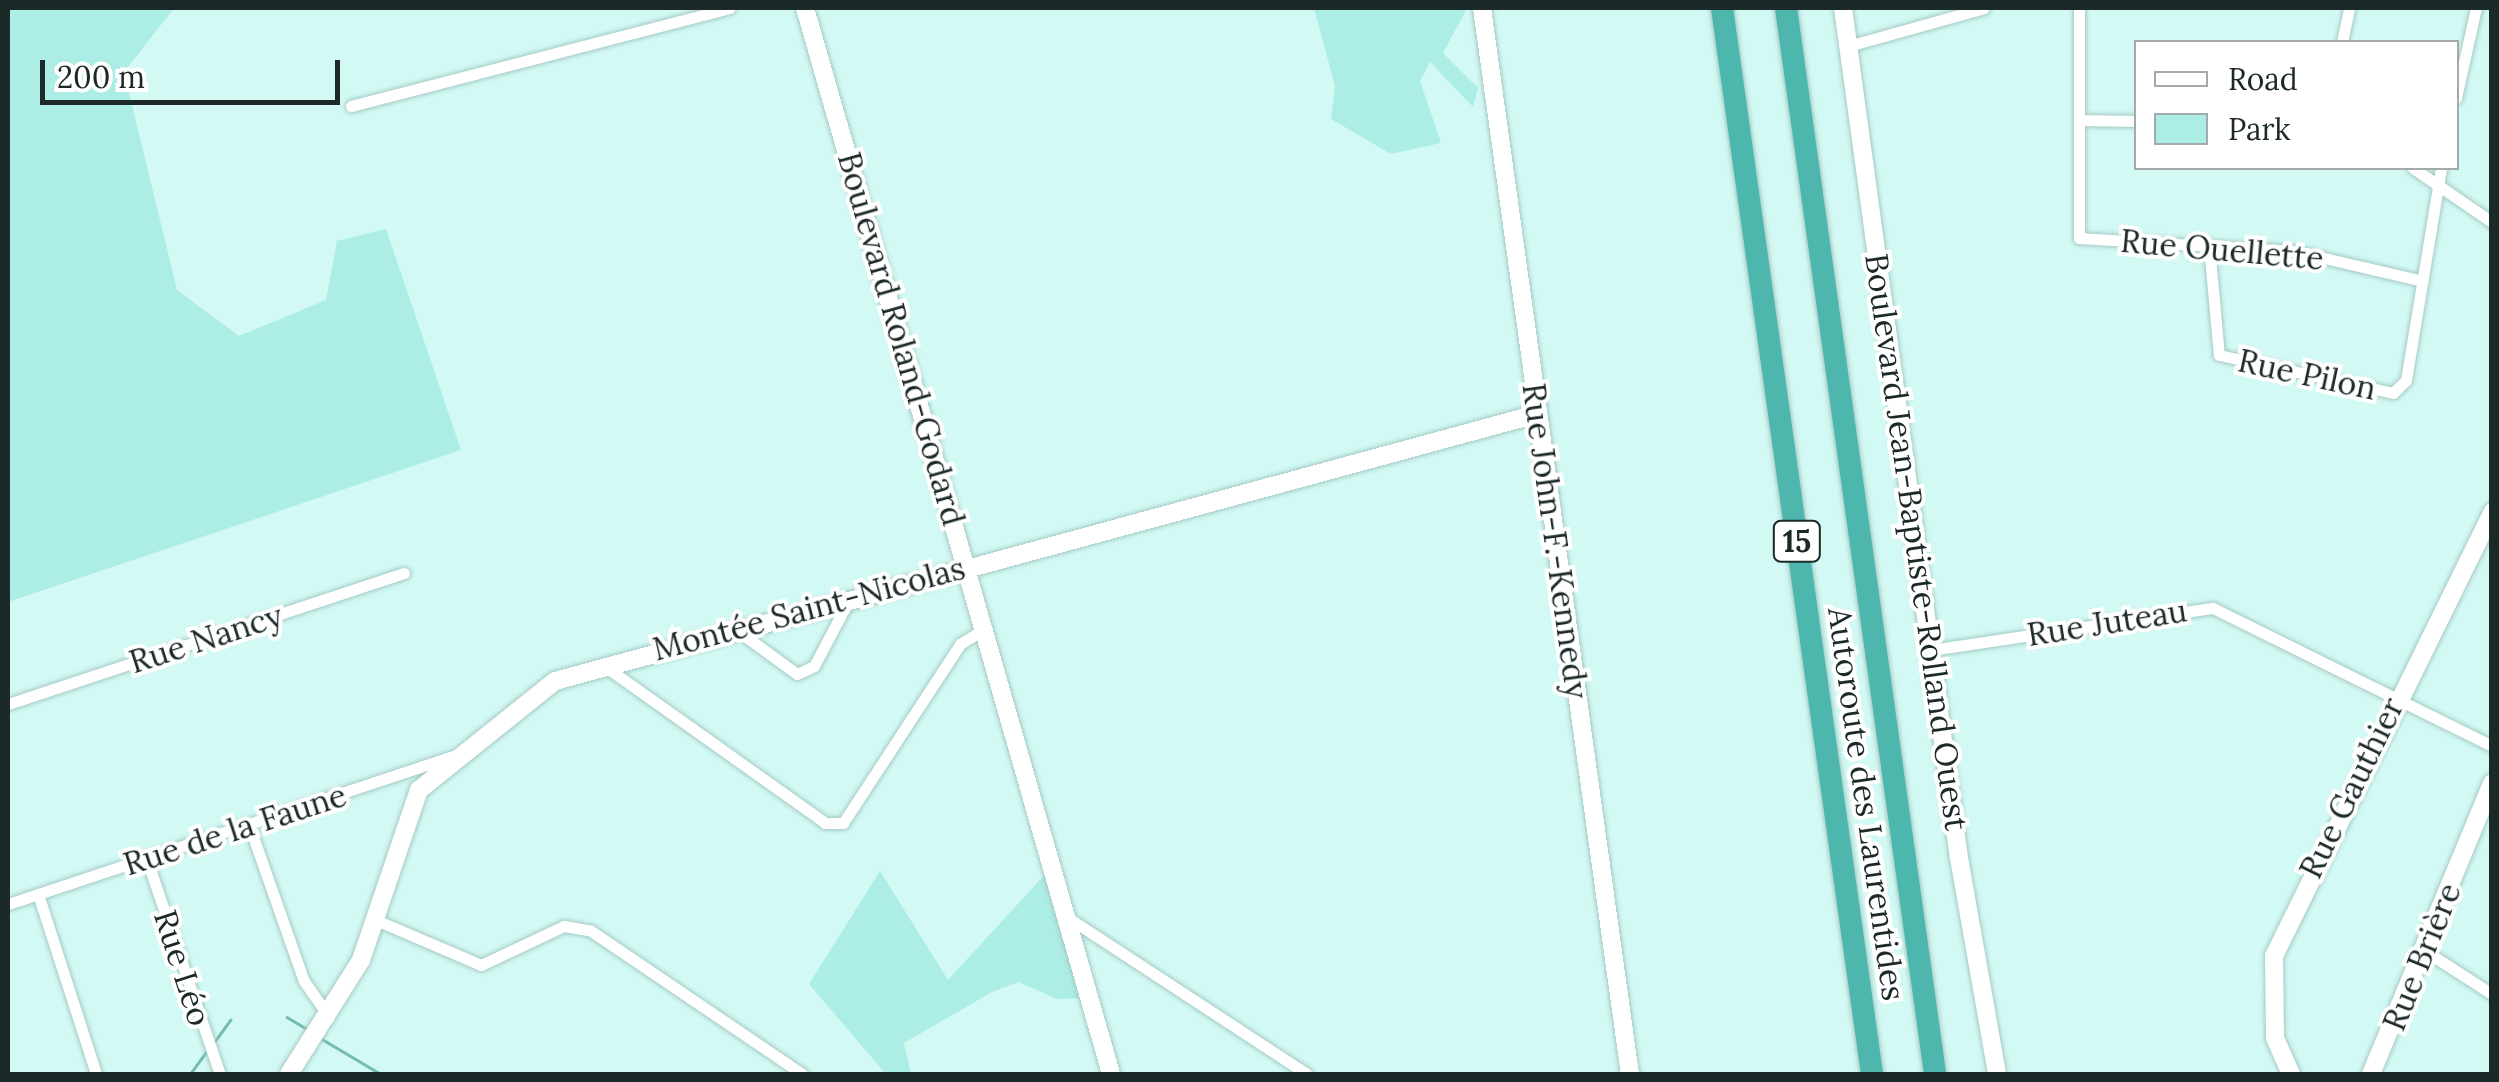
<!DOCTYPE html>
<html>
<head>
<meta charset="utf-8">
<style>
	body { margin:0 }
	#map { position:relative; width:2499px; height:1082px; overflow:hidden; background:#d3f9f4; font-family:Lora,serif }
	div>[style] { position:absolute }
	.green>* { inset:0; background:#acede5 }
	.stream>* { height:2.5px; margin:-1.25px; padding:0 1.25px; transform-origin:1.25px; border-radius:1.25px; background:#73bbb3 }
	.roads { filter:drop-shadow(0 0 2px #a5cac5) drop-shadow(0 0 2px #a5cac5) }
	.street>* { height:11px; margin:-5.5px; padding:0 5.5px; transform-origin:5.5px; border-radius:5.5px; background:#fff }
	.secondary>* { height:18px; margin:-9px; padding:0 9px; transform-origin:9px; border-radius:9px; background:#fff }
	.highway>* { height:22px; margin:-11px; padding:0 11px; transform-origin:11px; border-radius:11px; background:#4eb7ad }
	span { translate:-50% -50%; white-space:nowrap; text-align:center; line-height:1.15; -webkit-text-stroke:8px #fff; paint-order:stroke }
	.shield-label span { padding:2px 8px; background:#fff; border:2px solid; border-radius:8px; -webkit-text-stroke-width:0 }
	.shield-label { font-size:30px; color:#1b2928; font-weight:700 }
	.street-label { font-size:32px; color:#1b2928 }
	.frame { position:absolute; inset:0; border:10px solid #1b2928; pointer-events:none }
	.legend { position:absolute; left:2134px; top:40px; width:325px; height:130px; box-sizing:border-box; background:#fff; border:2px solid #a4a9a9; margin:0; padding:12px 18px; list-style:none; font-size:30px; color:#1b2928 }
	.legend li { display:flex; align-items:center; gap:20px; height:50px }
	.legend b { width:50px; border:2px solid #a4a9a9 }
	.scale { position:absolute; left:40px; top:60px; width:300px; height:45px; box-sizing:border-box; border:5px solid #1b2928; border-top:0; padding-left:12px; font-size:30px; line-height:35px; white-space:nowrap; color:#1b2928; -webkit-text-stroke:8px #fff; paint-order:stroke }
</style>
</head>
<body>
<div id="map">
	<div class="green">
		<div style="clip-path:polygon(8px 8px,174px 8px,124px 72px,177px 290px,239px 336px,326px 300px,337px 241px,386px 229px,461px 450px,8px 602px)"></div>
		<div style="clip-path:polygon(1314px 8px,1467px 8px,1443px 53px,1478px 88px,1473px 107px,1430px 62px,1420px 81px,1441px 143px,1391px 154px,1331px 119px,1335px 86px)"></div>
		<div style="clip-path:polygon(1050px 869px,1086px 998px,1057px 999px,1019px 982px,992px 992px,904px 1043px,911px 1074px,886px 1074px,809px 984px,880px 871px,948px 980px)"></div>
	</div>
	<div class="stream">
		<div style="left:287px;top:1017px;width:23px;rotate:31deg"></div>
		<div style="left:322px;top:1039px;width:69px;rotate:30.7deg"></div>
		<div style="left:215px;top:1041px;width:26px;rotate:-54deg"></div>
		<div style="left:190px;top:1074px;width:29px;rotate:-54deg"></div>
	</div>
	<div class="roads">
		<div class="street">
			<div style="left:2079px;top:8px;width:230px;rotate:90deg"></div>
			<div style="left:2079px;top:238px;width:215px;rotate:3.5deg"></div>
			<div style="left:2294px;top:251px;width:132px;rotate:13.1deg"></div>
			<div style="left:2342px;top:42px;width:35px;rotate:-78deg"></div>
			<div style="left:1848px;top:46px;width:141px;rotate:-15.6deg"></div>
			<div style="left:2456px;top:98px;width:92px;rotate:-77.5deg"></div>
			<div style="left:351px;top:106px;width:391px;rotate:-14.5deg"></div>
			<div style="left:2080px;top:120px;width:56px;rotate:1deg"></div>
			<div style="left:2413px;top:168px;width:96px;rotate:34.4deg"></div>
			<div style="left:2209px;top:246px;width:109px;rotate:84.8deg"></div>
			<div style="left:2219px;top:355px;width:178px;rotate:12.3deg"></div>
			<div style="left:2393px;top:393px;width:18px;rotate:-45deg"></div>
			<div style="left:2406px;top:380px;width:215px;rotate:-80.6deg"></div>
			<div style="left:738px;top:631px;width:73px;rotate:36.1deg"></div>
			<div style="left:797px;top:674px;width:19px;rotate:-25deg"></div>
			<div style="left:814px;top:666px;width:75px;rotate:-62.1deg"></div>
			<div style="left:1931px;top:650px;width:285px;rotate:-8.5deg"></div>
			<div style="left:2213px;top:608px;width:311px;rotate:26.3deg"></div>
			<div style="left:603px;top:665px;width:272px;rotate:35.4deg"></div>
			<div style="left:825px;top:823px;width:18px"></div>
			<div style="left:843px;top:823px;width:214px;rotate:-56.8deg"></div>
			<div style="left:960px;top:644px;width:31px;rotate:-32deg"></div>
			<div style="left:8px;top:704px;width:417px;rotate:-18.3deg"></div>
			<div style="left:250px;top:828px;width:162px;rotate:70.6deg"></div>
			<div style="left:304px;top:981px;width:44px;rotate:55.2deg"></div>
			<div style="left:147px;top:860px;width:226px;rotate:71.2deg"></div>
			<div style="left:38px;top:894px;width:189px;rotate:72.1deg"></div>
			<div style="left:8px;top:904px;width:470px;rotate:-18.4deg"></div>
			<div style="left:1067px;top:917px;width:287px;rotate:33.2deg"></div>
			<div style="left:376px;top:920px;width:114px;rotate:23.2deg"></div>
			<div style="left:481px;top:965px;width:92px;rotate:-25.2deg"></div>
			<div style="left:564px;top:926px;width:27px;rotate:10deg"></div>
			<div style="left:591px;top:931px;width:255px;rotate:34.1deg"></div>
			<div style="left:2427px;top:952px;width:77px;rotate:32.9deg"></div>
		</div>
		<div class="secondary">
			<div style="left:805px;top:8px;width:1109px;rotate:73.98deg"></div>
			<div style="left:1482px;top:8px;width:1076px;rotate:82.1deg"></div>
			<div style="left:1843px;top:8px;width:858px;rotate:82.23deg"></div>
			<div style="left:1959px;top:858px;width:219px;rotate:80deg"></div>
			<div style="left:289px;top:1074px;width:135px;rotate:-57.7deg"></div>
			<div style="left:361px;top:960px;width:180px;rotate:-71.2deg"></div>
			<div style="left:419px;top:790px;width:174px;rotate:-38.7deg"></div>
			<div style="left:555px;top:681px;width:1018px;rotate:-15.21deg"></div>
			<div style="left:2291px;top:1074px;width:39px;rotate:-114deg"></div>
			<div style="left:2275px;top:1038px;width:82px;rotate:-90.7deg"></div>
			<div style="left:2274px;top:956px;width:495px;rotate:-63.8deg"></div>
			<div style="left:2371px;top:1074px;width:315px;rotate:-67.4deg"></div>
		</div>
		<div class="highway">
			<div style="left:1722px;top:8px;width:1077px;rotate:81.99deg"></div>
			<div style="left:1786px;top:8px;width:1076px;rotate:82.04deg"></div>
		</div>
	</div>
	<div class="shield-label">
		<span style="left:1797px;top:541px">15</span>
	</div>
	<div class="street-label">
		<span style="left:2222px;top:250px;rotate:5deg">Rue Ouellette</span>
		<span style="left:901px;top:339px;rotate:74deg">Boulevard Roland-Godard</span>
		<span style="left:2307px;top:375px;rotate:12deg">Rue Pilon</span>
		<span style="left:1555px;top:541px;rotate:82deg">Rue John-F.-Kennedy</span>
		<span style="left:1916px;top:542px;rotate:82deg">Boulevard Jean-Baptiste-Rolland Ouest</span>
		<span style="left:809px;top:609px;rotate:-15deg">Montée Saint-Nicolas</span>
		<span style="left:2107px;top:623px;rotate:-9deg">Rue Juteau</span>
		<span style="left:206px;top:639px;rotate:-18deg">Rue Nancy</span>
		<span style="left:2352px;top:788px;rotate:-64deg">Rue Gauthier</span>
		<span style="left:1866px;top:804px;rotate:82deg">Autoroute des Laurentides</span>
		<span style="left:235px;top:830px;rotate:-18deg">Rue de la Faune</span>
		<span style="left:2422px;top:957px;rotate:-68deg">Rue Brière</span>
		<span style="left:182px;top:968px;rotate:72deg">Rue Léo</span>
	</div>
	<div class="frame"></div>
	<ul class="legend">
	<li><b style="height:12px;background:#fff"></b>Road</li>
	<li><b style="height:28px;background:#acede5"></b>Park</li>
	</ul>
	<div class="scale">200 m</div>
</div>
</body>
</html>
